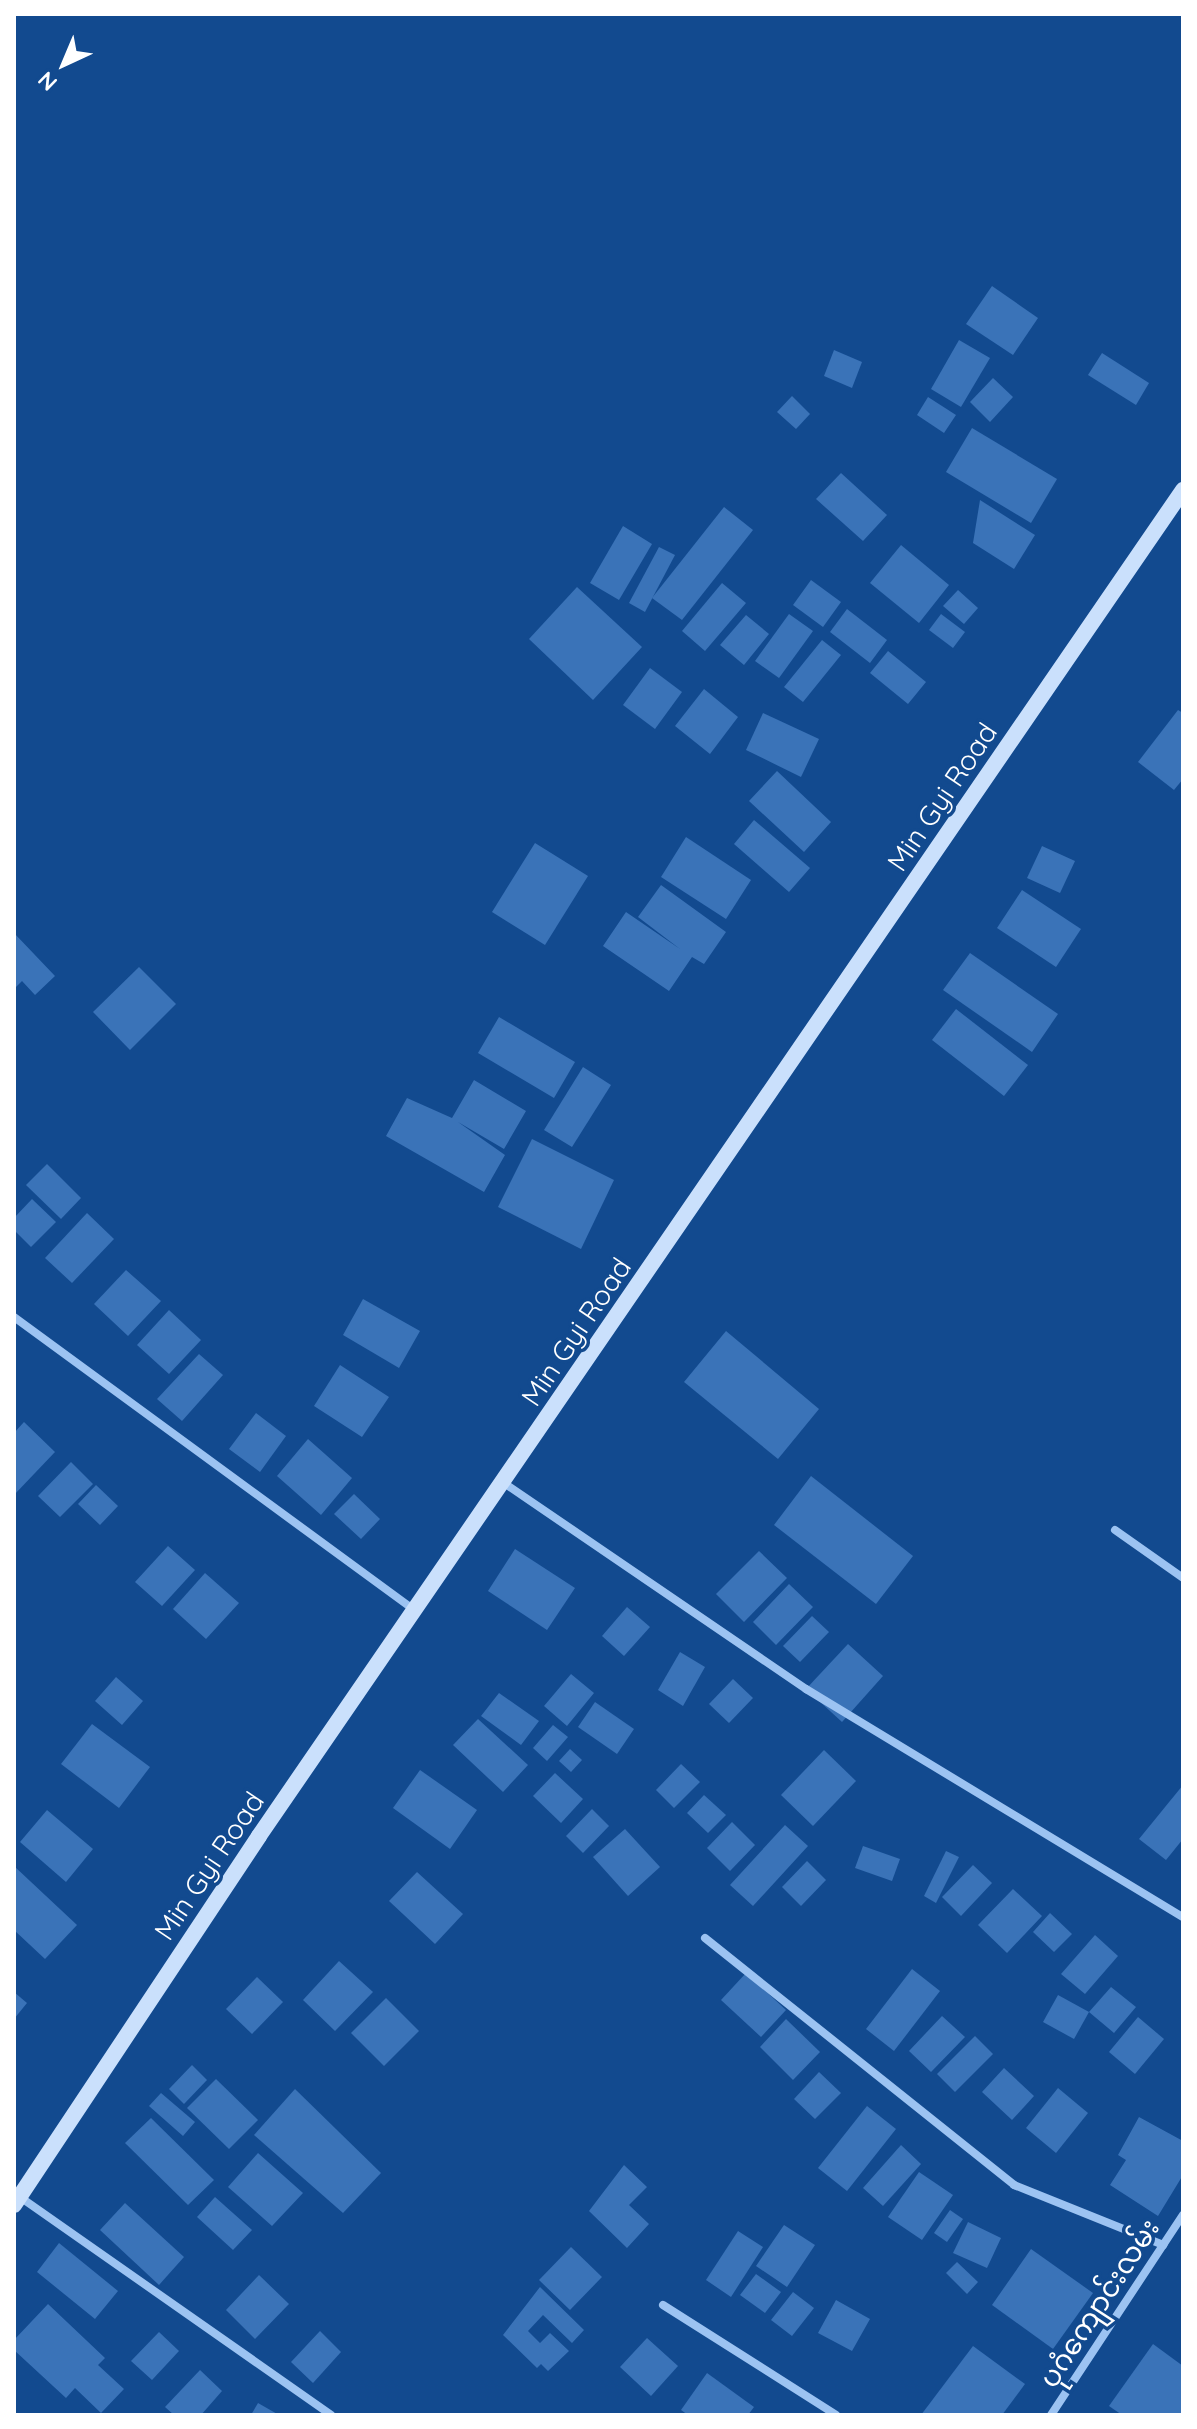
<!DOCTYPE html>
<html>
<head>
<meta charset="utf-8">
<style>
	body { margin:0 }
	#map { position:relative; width:1197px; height:2429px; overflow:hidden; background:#124a8f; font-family:Quicksand,"Noto Sans Myanmar",sans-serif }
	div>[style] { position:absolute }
	.building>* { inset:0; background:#3a73b8 }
	.minor>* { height:8px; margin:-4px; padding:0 4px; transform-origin:4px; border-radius:4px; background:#9cc3f2 }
	.secondary>* { height:16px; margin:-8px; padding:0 8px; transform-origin:8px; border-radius:8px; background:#cae0fc }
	span { translate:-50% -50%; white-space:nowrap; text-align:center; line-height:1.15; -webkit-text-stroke:7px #124a8f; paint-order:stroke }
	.street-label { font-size:28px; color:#fff }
	.frame { position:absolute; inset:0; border:16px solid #fff; pointer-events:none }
	.north { position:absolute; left:24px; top:24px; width:80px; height:80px; -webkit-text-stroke:6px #124a8f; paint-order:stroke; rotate:224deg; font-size:22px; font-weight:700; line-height:32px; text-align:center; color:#fff }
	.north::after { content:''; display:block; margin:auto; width:28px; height:36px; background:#fff; clip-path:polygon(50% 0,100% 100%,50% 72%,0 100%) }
</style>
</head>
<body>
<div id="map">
	<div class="building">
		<div style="clip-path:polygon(992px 286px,1038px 318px,1013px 355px,966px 324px)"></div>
		<div style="clip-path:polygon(959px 340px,990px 358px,961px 407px,931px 389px)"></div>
		<div style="clip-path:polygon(834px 350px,862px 362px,852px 388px,824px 376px)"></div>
		<div style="clip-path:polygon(1102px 353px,1149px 383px,1136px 405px,1088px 375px)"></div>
		<div style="clip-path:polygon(993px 378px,1013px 397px,990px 422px,970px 402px)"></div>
		<div style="clip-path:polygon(792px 396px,810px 414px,796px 429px,777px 412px)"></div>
		<div style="clip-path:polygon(928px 397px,956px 415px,944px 433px,917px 415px)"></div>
		<div style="clip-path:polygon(972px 428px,1057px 479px,1031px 523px,946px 472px)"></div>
		<div style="clip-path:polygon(841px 473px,887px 515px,863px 541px,816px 499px)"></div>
		<div style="clip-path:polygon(980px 500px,1035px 535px,1014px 569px,973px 543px)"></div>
		<div style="clip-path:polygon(724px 507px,753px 530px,682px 620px,652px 598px)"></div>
		<div style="clip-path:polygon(623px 526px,652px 544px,619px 600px,590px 583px)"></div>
		<div style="clip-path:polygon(901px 545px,949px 585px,919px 623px,870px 583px)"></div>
		<div style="clip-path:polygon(659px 547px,675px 555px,645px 612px,629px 603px)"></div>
		<div style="clip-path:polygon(811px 580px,841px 602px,823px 627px,793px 605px)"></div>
		<div style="clip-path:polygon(722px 583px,746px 603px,705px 651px,682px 631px)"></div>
		<div style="clip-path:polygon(577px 587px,642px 647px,593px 700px,529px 639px)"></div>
		<div style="clip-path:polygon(958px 590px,978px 608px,964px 624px,943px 606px)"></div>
		<div style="clip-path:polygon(847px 609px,887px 640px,870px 663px,830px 632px)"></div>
		<div style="clip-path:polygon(789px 614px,813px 631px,779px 678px,755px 661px)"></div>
		<div style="clip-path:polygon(941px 614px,965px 632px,953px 648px,929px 630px)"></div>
		<div style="clip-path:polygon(746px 615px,769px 634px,744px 665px,720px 645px)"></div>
		<div style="clip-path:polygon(822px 640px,841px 655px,803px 702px,784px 687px)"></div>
		<div style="clip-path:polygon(888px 651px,926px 682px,908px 704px,870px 673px)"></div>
		<div style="clip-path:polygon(650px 668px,682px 692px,655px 729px,623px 705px)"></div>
		<div style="clip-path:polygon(704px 689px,738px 717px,710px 754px,675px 726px)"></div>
		<div style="clip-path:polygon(1178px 710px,1183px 713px,1183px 779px,1174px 790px,1138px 762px)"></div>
		<div style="clip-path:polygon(763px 713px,819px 739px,801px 777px,746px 750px)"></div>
		<div style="clip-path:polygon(777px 771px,831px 822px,804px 852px,749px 801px)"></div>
		<div style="clip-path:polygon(754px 820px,810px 868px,789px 892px,734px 844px)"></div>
		<div style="clip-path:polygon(686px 837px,751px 880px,726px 919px,661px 877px)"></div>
		<div style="clip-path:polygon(535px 843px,588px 876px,545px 945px,492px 912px)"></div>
		<div style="clip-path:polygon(1042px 846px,1075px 861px,1060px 893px,1027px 878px)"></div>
		<div style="clip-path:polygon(661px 885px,726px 932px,704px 964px,692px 957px,669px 991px,603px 946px,626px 912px,680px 949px,638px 917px)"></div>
		<div style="clip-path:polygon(1022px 890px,1081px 929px,1056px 967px,997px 928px)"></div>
		<div style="clip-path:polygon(14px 933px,55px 976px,35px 995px,22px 981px,14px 989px)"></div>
		<div style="clip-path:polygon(970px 953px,1058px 1014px,1032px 1052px,943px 990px)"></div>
		<div style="clip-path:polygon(139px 967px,176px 1004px,130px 1050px,93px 1012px)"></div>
		<div style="clip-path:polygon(956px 1009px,1028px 1065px,1004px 1096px,932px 1040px)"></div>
		<div style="clip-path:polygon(499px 1017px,575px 1062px,554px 1098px,478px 1053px)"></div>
		<div style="clip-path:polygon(583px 1067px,611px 1085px,572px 1147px,544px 1130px)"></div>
		<div style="clip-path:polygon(474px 1080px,526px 1111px,504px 1149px,458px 1122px,505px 1155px,484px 1192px,386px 1136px,407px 1098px,452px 1118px)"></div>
		<div style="clip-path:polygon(532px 1139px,614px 1180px,581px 1249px,498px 1207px)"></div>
		<div style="clip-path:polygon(47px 1164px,81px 1198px,61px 1219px,26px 1185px)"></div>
		<div style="clip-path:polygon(32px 1199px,56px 1222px,31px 1247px,14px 1230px,14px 1218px)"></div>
		<div style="clip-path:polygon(87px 1213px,114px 1239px,72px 1283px,45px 1258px)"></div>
		<div style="clip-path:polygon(126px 1270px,161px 1301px,128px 1336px,94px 1304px)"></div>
		<div style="clip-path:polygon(363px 1299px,420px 1331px,399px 1368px,343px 1335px)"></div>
		<div style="clip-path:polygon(169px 1310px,201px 1340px,169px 1374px,137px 1345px)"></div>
		<div style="clip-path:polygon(726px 1331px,819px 1409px,778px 1459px,684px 1382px)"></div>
		<div style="clip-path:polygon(199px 1354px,223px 1375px,182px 1421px,157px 1399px)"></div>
		<div style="clip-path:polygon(340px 1365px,389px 1397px,362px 1437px,314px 1406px)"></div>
		<div style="clip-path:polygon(256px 1413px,286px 1436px,260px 1472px,229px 1449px)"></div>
		<div style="clip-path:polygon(24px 1422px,55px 1452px,14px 1495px,14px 1433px)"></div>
		<div style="clip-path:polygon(308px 1439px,352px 1478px,321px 1515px,277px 1476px)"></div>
		<div style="clip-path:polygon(71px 1462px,93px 1484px,60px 1517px,38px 1496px)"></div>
		<div style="clip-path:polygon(811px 1476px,913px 1556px,876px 1604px,774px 1525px)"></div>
		<div style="clip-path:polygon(96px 1485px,118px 1506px,100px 1525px,78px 1504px)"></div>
		<div style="clip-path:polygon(354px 1494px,380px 1519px,361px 1539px,334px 1514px)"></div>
		<div style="clip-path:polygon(168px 1546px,195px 1570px,162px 1606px,135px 1582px)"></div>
		<div style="clip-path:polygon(515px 1549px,575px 1588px,547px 1630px,488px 1591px)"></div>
		<div style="clip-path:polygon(759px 1551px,787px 1578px,744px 1622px,716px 1594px)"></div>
		<div style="clip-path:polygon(205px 1573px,239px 1603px,206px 1639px,173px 1609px)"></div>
		<div style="clip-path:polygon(789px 1584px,813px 1607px,776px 1645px,753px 1622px)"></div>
		<div style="clip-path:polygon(627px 1607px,650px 1627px,624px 1656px,602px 1636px)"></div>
		<div style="clip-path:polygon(812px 1616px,829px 1632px,800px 1662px,783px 1646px)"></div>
		<div style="clip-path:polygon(848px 1644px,883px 1676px,842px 1722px,806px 1689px)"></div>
		<div style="clip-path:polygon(680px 1652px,705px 1667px,683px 1706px,658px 1690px)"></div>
		<div style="clip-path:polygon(571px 1674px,594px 1693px,567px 1726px,544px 1706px)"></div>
		<div style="clip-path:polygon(116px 1677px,143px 1701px,122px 1725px,95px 1701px)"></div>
		<div style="clip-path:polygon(733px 1679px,753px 1698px,729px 1723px,709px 1704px)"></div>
		<div style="clip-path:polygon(499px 1693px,539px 1721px,521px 1745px,481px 1716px)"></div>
		<div style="clip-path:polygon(595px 1702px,634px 1729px,617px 1754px,578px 1727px)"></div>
		<div style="clip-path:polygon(478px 1719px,528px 1765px,503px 1792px,453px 1745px)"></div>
		<div style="clip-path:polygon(92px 1724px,150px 1767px,119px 1808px,61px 1764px)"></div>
		<div style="clip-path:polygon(553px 1725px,568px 1737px,547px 1761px,533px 1748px)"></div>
		<div style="clip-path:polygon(570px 1749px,582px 1760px,571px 1772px,559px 1761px)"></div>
		<div style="clip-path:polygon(824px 1750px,856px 1781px,813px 1826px,781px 1795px)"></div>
		<div style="clip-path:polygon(681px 1764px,700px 1782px,674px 1808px,656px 1790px)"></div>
		<div style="clip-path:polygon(420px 1770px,477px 1810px,450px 1849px,393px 1808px)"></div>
		<div style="clip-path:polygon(555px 1773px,583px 1799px,561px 1823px,533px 1796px)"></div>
		<div style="clip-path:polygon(1183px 1785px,1183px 1839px,1166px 1860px,1139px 1839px)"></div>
		<div style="clip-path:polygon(704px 1795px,726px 1815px,708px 1833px,687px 1813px)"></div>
		<div style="clip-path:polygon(592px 1809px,609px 1826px,583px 1853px,566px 1836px)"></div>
		<div style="clip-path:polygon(47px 1810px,93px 1849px,66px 1882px,20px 1842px)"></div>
		<div style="clip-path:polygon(732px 1822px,755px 1845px,730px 1871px,707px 1848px)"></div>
		<div style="clip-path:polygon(785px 1825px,808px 1846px,753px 1906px,730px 1885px)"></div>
		<div style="clip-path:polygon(625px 1829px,660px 1867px,628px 1896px,593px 1857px)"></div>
		<div style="clip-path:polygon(863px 1846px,900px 1859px,892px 1881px,855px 1868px)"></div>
		<div style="clip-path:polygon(946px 1851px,959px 1857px,936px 1903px,924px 1896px)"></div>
		<div style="clip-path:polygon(807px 1861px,826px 1880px,801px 1906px,782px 1887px)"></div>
		<div style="clip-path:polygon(973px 1865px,992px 1883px,961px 1916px,942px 1897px)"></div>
		<div style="clip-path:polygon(14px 1866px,77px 1925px,45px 1959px,14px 1930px)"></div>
		<div style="clip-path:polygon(417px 1872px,463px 1914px,435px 1944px,389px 1901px)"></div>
		<div style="clip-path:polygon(1013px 1889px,1042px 1916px,1007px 1953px,978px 1925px)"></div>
		<div style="clip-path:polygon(1050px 1913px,1072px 1934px,1054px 1952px,1033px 1932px)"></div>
		<div style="clip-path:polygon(1095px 1935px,1118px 1956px,1085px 1994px,1061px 1974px)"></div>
		<div style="clip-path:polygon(339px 1961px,373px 1992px,335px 2031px,303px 2000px)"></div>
		<div style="clip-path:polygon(912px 1969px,940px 1991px,894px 2051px,866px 2029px)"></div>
		<div style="clip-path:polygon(746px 1973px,786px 2010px,761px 2037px,721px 2000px)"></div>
		<div style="clip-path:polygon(257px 1977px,283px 2002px,252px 2034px,226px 2009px)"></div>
		<div style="clip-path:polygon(1111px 1987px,1136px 2007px,1114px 2033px,1089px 2012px)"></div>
		<div style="clip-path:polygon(14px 1992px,27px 2003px,14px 2019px)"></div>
		<div style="clip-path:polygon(1058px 1995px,1089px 2012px,1074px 2039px,1043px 2022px)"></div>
		<div style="clip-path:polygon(386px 1998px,419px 2031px,384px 2066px,351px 2033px)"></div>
		<div style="clip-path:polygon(942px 2016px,965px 2037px,931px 2072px,909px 2051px)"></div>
		<div style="clip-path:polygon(1138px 2017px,1164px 2039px,1135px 2074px,1109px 2052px)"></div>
		<div style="clip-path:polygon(786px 2019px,820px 2052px,793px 2080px,760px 2047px)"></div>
		<div style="clip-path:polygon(975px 2036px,993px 2054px,955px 2092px,937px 2074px)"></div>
		<div style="clip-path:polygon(192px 2065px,207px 2080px,184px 2104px,169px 2089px)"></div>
		<div style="clip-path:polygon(1004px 2068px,1034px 2096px,1012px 2120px,982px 2092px)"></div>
		<div style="clip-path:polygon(819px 2072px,841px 2093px,815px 2119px,794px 2099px)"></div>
		<div style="clip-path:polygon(216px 2079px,258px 2120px,229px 2149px,187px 2108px)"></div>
		<div style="clip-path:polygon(1058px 2088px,1088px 2113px,1056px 2153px,1026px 2128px)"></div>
		<div style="clip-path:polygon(295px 2089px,381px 2173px,343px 2213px,254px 2135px)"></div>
		<div style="clip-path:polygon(161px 2093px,195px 2122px,183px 2136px,149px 2106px)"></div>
		<div style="clip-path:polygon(867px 2106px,896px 2129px,847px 2191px,818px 2168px)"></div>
		<div style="clip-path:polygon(1139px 2117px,1183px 2141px,1183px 2175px,1158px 2216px,1110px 2185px,1126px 2160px,1118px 2155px)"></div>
		<div style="clip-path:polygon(151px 2118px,214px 2180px,188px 2205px,125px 2143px)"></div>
		<div style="clip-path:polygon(901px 2145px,921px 2164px,883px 2206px,863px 2188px)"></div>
		<div style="clip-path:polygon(258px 2153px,303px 2193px,272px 2226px,228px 2187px)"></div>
		<div style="clip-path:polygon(624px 2165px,647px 2187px,629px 2205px,649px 2224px,627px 2248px,589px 2211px)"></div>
		<div style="clip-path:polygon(919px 2172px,953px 2195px,922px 2240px,888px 2217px)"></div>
		<div style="clip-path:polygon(215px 2197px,252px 2230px,233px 2250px,197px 2217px)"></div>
		<div style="clip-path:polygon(125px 2203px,184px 2257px,159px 2285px,100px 2230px)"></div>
		<div style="clip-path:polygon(950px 2210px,963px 2219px,947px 2242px,934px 2233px)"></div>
		<div style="clip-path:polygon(968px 2222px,1001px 2238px,987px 2268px,953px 2253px)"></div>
		<div style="clip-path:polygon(784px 2225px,815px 2245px,787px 2287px,756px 2266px)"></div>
		<div style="clip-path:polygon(738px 2231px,763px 2247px,731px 2297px,706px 2280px)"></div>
		<div style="clip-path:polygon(59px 2243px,118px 2291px,95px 2319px,37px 2272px)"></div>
		<div style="clip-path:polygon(571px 2247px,602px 2277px,570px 2310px,539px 2280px)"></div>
		<div style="clip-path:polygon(1031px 2249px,1093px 2293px,1053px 2349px,992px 2305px)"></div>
		<div style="clip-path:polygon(957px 2262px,978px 2282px,967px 2294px,946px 2273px)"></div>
		<div style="clip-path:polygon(756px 2274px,781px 2292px,765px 2313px,740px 2295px)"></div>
		<div style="clip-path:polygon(259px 2275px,289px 2304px,255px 2339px,226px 2310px)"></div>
		<div style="clip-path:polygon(540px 2287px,584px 2330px,572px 2343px,543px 2315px,528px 2331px,540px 2343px,550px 2333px,569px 2351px,548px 2371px,541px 2364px,537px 2368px,503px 2335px)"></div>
		<div style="clip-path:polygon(793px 2292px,814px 2308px,792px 2336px,771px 2320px)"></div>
		<div style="clip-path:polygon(836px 2300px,870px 2319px,852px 2351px,818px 2333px)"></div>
		<div style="clip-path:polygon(48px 2304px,105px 2358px,98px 2365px,124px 2389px,101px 2413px,75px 2388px,66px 2398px,14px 2350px,14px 2340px)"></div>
		<div style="clip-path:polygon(320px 2331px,341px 2352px,313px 2383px,291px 2362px)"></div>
		<div style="clip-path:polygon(159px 2332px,179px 2351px,152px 2380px,131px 2361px)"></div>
		<div style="clip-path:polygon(647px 2338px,678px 2366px,651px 2396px,620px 2367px)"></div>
		<div style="clip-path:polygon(1153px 2344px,1183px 2366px,1183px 2415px,1122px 2415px,1109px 2406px)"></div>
		<div style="clip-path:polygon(973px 2346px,1025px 2384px,1002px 2415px,921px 2415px)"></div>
		<div style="clip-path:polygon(200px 2370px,222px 2391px,201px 2415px,174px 2415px,165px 2407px)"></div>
		<div style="clip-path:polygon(707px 2373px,754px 2407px,748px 2415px,688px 2415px,681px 2410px)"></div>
		<div style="clip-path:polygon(258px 2403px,279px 2415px,251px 2415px)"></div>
	</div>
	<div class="minor">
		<div style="left:14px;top:1317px;width:498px;rotate:36.2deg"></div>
		<div style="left:504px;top:1483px;width:366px;rotate:34.3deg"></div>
		<div style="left:806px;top:1689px;width:441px;rotate:31.2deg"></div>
		<div style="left:1115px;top:1530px;width:83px;rotate:35.2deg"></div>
		<div style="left:705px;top:1938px;width:396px;rotate:38.6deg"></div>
		<div style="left:1014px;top:2185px;width:161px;rotate:21.9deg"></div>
		<div style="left:20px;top:2197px;width:380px;rotate:35deg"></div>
		<div style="left:663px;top:2305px;width:205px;rotate:32.4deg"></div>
		<div style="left:1051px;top:2415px;width:240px;rotate:-56.6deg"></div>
	</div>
	<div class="secondary">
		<div style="left:14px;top:2205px;width:443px;rotate:-56.4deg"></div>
		<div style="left:259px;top:1836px;width:1633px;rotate:-55.53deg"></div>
	</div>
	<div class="street-label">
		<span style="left:942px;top:797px;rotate:-56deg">Min Gyi Road</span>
		<span style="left:576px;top:1332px;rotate:-56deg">Min Gyi Road</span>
		<span style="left:209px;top:1866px;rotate:-56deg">Min Gyi Road</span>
		<span style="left:1099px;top:2303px;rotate:-57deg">ပုဂံကျောင်းလမ်း</span>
	</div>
	<div class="frame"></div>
	<div class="north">N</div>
</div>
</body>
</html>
